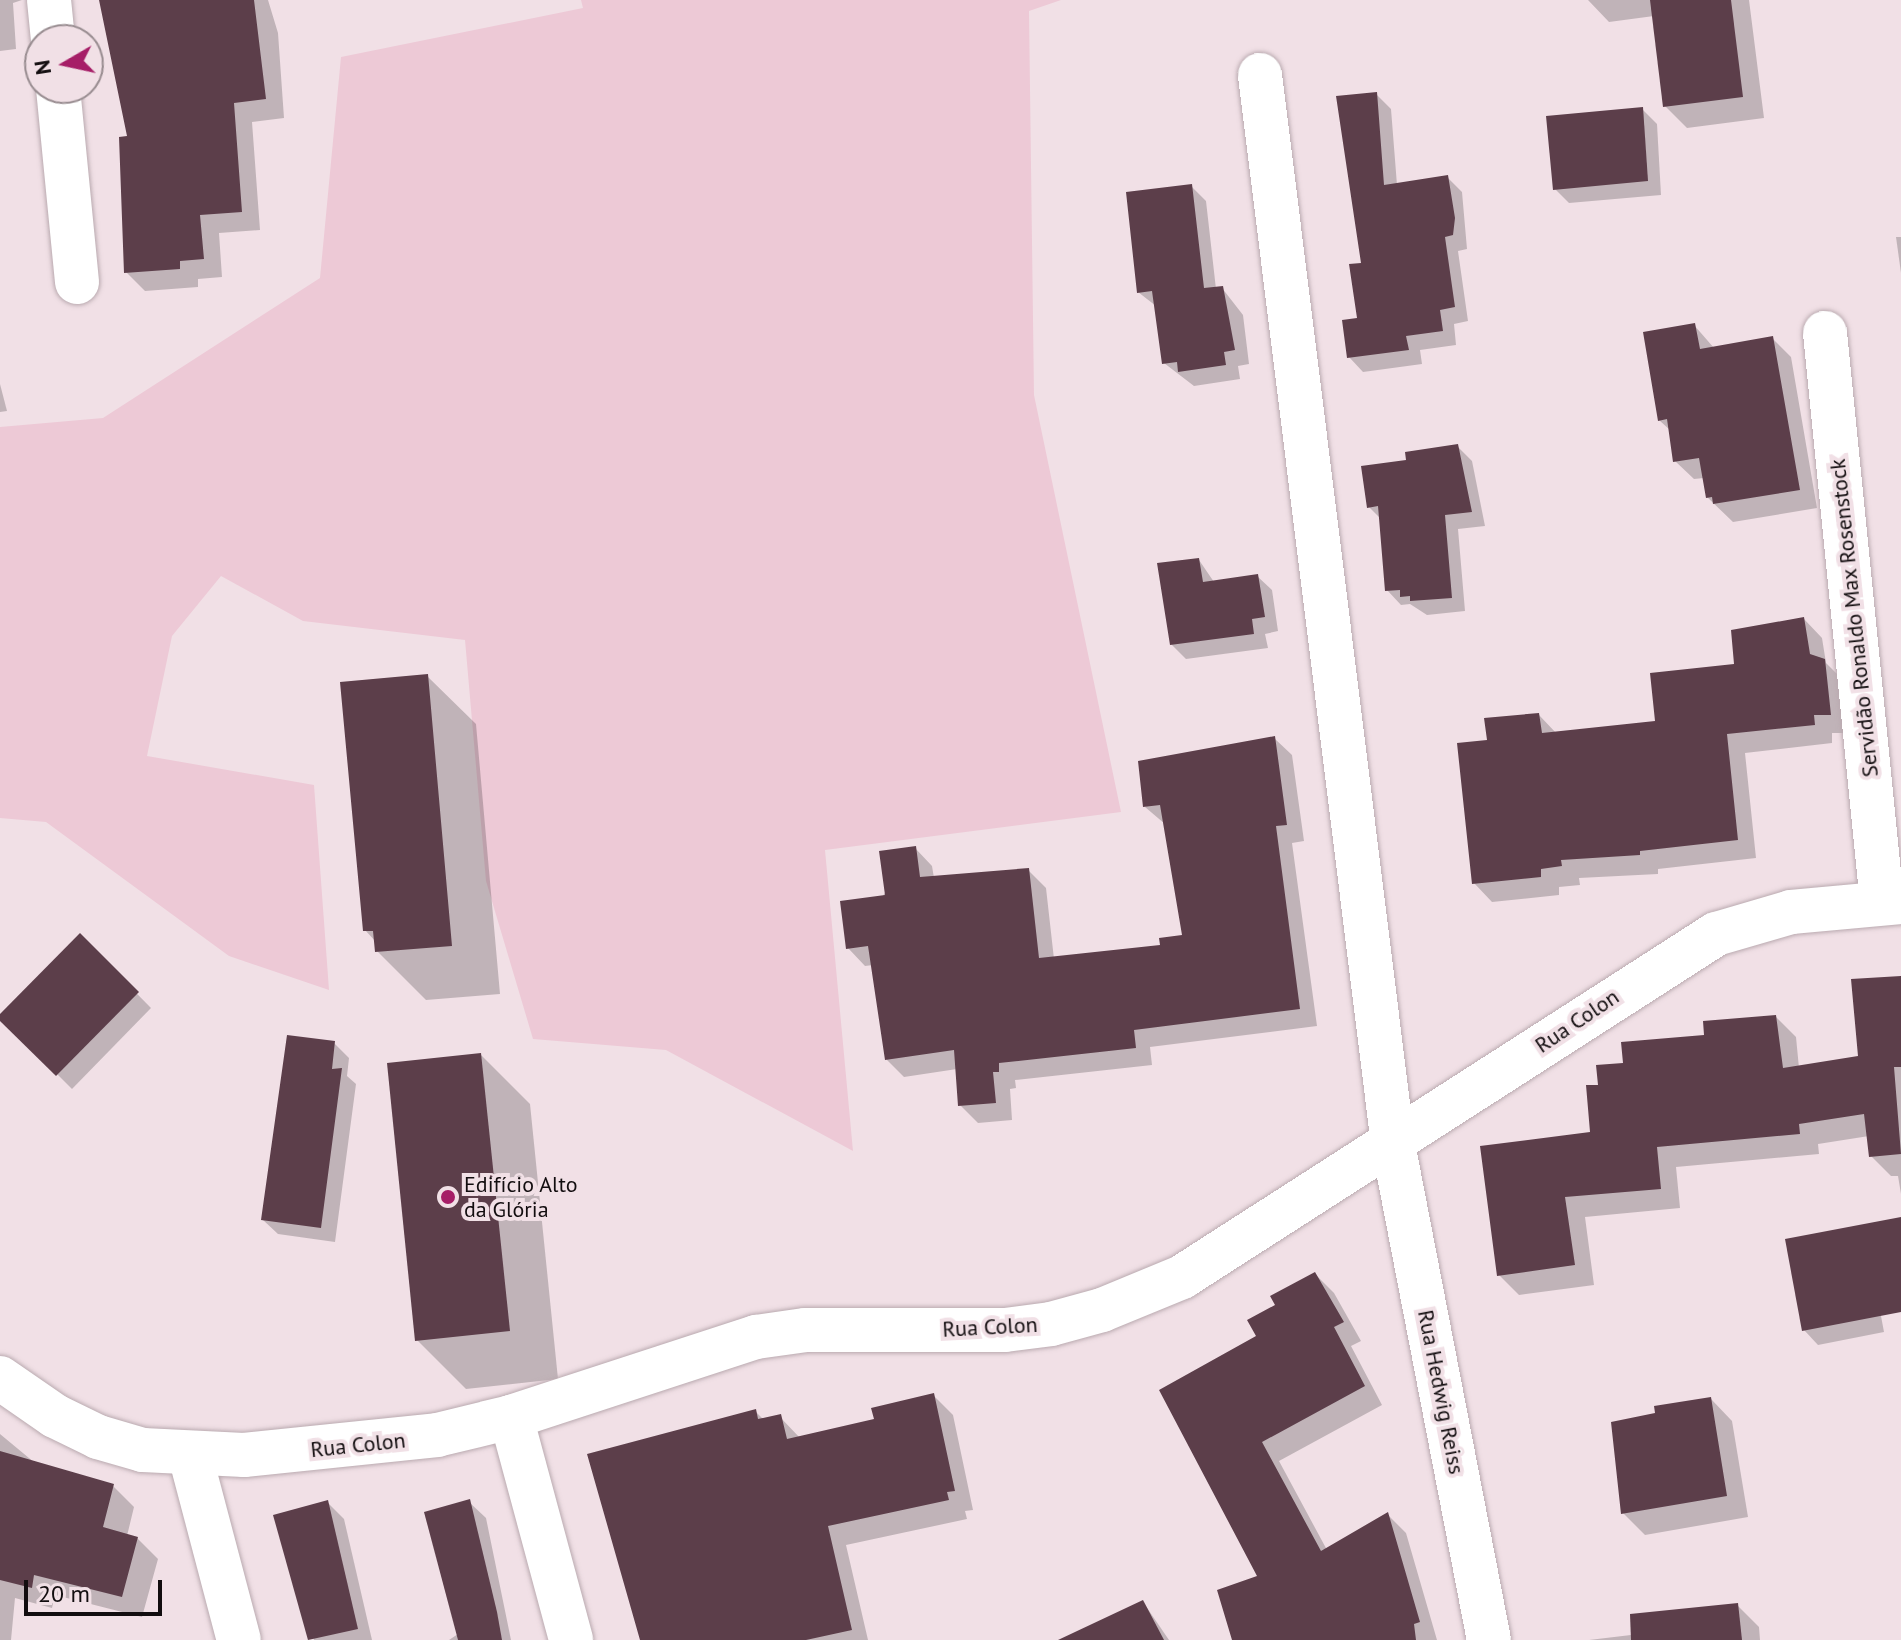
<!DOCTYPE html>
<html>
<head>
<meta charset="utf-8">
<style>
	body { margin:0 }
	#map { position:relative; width:1901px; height:1640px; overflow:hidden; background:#f1e0e6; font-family:"PT Sans",sans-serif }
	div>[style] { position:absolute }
	.green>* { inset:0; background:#edc9d6 }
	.shadow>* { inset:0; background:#0003 }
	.building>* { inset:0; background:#5c3e4a }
	.roads { filter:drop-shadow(0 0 2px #baaab0) drop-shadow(0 0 2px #baaab0) }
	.minor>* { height:44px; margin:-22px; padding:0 22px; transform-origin:22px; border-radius:22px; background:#fff }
	.tertiary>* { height:44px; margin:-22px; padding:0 22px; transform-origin:22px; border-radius:22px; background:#fff }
	.dots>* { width:22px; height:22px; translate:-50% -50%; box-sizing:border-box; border:4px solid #f1e0e6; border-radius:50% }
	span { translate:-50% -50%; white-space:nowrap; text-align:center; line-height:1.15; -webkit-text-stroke:8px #f1e0e6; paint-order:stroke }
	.street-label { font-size:22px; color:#120d0f }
	.poi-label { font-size:22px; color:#120d0f }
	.left { translate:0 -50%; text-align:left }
	.north { position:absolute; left:24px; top:24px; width:80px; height:80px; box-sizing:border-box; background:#f1e0e6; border:2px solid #988c90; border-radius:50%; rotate:261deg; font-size:22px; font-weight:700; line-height:32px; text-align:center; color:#120d0f }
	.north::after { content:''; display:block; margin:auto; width:28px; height:36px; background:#a61e67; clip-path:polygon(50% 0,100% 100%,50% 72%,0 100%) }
	.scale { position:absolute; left:24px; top:1580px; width:138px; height:36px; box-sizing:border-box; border:4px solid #120d0f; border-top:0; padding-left:10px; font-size:24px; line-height:28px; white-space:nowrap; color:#120d0f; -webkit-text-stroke:6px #f1e0e6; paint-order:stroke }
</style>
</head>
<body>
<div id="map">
	<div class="green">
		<div style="clip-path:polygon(581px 0,1061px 0,1029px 11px,1034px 395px,1121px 812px,825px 850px,853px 1151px,666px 1050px,533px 1039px,486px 881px,465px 640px,303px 621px,221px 576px,172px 636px,147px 756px,314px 785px,329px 990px,229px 956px,46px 822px,0 818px,0 427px,103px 418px,320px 278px,341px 57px,583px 8px)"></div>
	</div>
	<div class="shadow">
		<div style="clip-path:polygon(0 0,22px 0,13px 3px,16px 49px,0 51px)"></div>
		<div style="clip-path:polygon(101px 0,268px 0,278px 33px,284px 118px,252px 122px,260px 230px,219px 233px,222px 277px,198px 279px,198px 287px,145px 291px,126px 272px,129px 138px)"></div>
		<div style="clip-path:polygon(1588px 0,1749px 0,1764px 118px,1687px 128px,1665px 106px,1654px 16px,1609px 22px)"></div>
		<div style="clip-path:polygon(1376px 94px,1391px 109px,1397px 185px,1447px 177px,1462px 192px,1467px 249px,1458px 251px,1468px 321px,1454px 324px,1456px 345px,1420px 350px,1422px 364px,1363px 372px,1349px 357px,1359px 319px)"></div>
		<div style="clip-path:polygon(1642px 109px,1657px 124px,1661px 195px,1569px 203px,1555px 189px)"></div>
		<div style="clip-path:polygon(1191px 186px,1206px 201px,1216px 289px,1222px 288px,1243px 315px,1249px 364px,1238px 366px,1240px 379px,1194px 386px,1164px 363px,1156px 306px,1138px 292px)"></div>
		<div style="clip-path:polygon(1896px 237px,1901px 237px,1901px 273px)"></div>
		<div style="clip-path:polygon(1694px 325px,1714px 348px,1772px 338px,1791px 357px,1817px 508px,1733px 522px,1707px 497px,1704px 478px,1694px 479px,1675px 461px,1671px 431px,1659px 420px)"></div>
		<div style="clip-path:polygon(0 384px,7px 411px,0 412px)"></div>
		<div style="clip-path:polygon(1457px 446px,1472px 461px,1485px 526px,1458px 529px,1465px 611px,1427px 615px,1410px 604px,1401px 605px,1387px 590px,1381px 519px,1369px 507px,1408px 462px)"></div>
		<div style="clip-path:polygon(1199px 560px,1214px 582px,1257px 576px,1272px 590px,1278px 631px,1265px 634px,1268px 648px,1186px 659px,1171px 644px)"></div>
		<div style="clip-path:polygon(1804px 619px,1822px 638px,1826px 663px,1843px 680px,1849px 733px,1832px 733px,1832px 743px,1745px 753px,1756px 858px,1658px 869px,1658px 874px,1579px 878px,1580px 885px,1559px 887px,1559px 895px,1492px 902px,1474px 883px,1489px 742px,1539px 715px,1557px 734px,1657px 723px)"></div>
		<div style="clip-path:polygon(427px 676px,476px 724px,500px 994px,426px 1000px,377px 951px,376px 942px,365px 930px)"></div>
		<div style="clip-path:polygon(1274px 738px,1292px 755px,1304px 841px,1292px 843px,1317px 1026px,1150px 1047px,1152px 1065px,1015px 1080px,1016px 1088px,1010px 1089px,1012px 1120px,978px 1123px,960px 1105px,957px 1069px,904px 1077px,887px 1060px,873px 965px,865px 966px,848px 948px,915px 848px,932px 866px,934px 878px,1028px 870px,1046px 888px,1054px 959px,1162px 947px,1184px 937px,1165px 824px,1145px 807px)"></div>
		<div style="clip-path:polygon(80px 936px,151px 1008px,72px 1089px,0 1017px)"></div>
		<div style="clip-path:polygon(1901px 978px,1901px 1194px,1898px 1176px,1891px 1176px,1871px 1156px,1869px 1136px,1818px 1144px,1819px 1154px,1676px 1167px,1680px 1208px,1585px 1217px,1594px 1285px,1519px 1295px,1499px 1275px,1592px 1134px,1600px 1087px,1625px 1065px,1776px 1017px,1796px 1037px,1799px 1068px,1861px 1058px)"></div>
		<div style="clip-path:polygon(334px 1043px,349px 1058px,347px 1076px,356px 1084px,335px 1242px,278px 1234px,263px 1220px)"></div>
		<div style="clip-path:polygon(481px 1055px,530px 1104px,558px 1379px,466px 1389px,417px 1340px)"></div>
		<div style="clip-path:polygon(1867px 1242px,1884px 1332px,1818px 1345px,1804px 1330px)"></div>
		<div style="clip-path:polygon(1315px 1274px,1334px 1293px,1361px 1341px,1351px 1346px,1382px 1405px,1279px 1461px,1327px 1550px,1388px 1515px,1406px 1533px,1437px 1640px,1234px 1640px,1260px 1577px,1259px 1337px,1278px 1306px)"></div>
		<div style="clip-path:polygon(933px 1395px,953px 1415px,973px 1510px,965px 1511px,967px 1519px,846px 1545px,868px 1640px,640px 1640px,755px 1411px,764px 1420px,780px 1417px,800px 1438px,876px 1421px)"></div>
		<div style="clip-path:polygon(1711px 1399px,1732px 1421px,1748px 1517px,1645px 1535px,1623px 1513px,1657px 1415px)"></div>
		<div style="clip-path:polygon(0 1434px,35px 1463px,113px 1486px,134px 1507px,127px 1536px,137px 1538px,158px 1559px,142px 1617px,55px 1595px,52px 1608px,15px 1598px,11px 1640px,0 1640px)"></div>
		<div style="clip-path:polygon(327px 1502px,344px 1519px,372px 1640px,314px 1640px,275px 1516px)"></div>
		<div style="clip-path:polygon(469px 1502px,486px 1518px,511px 1640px,449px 1640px,458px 1634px)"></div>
		<div style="clip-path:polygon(1143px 1602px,1169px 1640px,1113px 1640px)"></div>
		<div style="clip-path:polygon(1737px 1605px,1759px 1627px,1760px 1640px,1589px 1640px,1681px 1629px)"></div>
	</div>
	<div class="building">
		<div style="clip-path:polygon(99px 0,254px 0,266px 99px,234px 103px,242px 212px,200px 215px,204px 259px,180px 261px,180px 269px,124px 273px,119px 137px,127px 136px)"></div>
		<div style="clip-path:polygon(1650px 0,1731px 0,1743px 97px,1663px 107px)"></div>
		<div style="clip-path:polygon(1377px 92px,1384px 185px,1448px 175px,1455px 218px,1453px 235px,1445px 237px,1455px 307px,1440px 310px,1443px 331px,1406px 336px,1409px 350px,1347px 358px,1342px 320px,1357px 318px,1349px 264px,1361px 263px,1336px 96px)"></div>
		<div style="clip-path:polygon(1643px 107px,1648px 181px,1553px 190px,1546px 116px)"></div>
		<div style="clip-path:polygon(1192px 184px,1204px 288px,1223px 286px,1235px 350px,1224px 352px,1226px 365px,1178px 372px,1177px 362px,1162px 364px,1152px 291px,1137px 293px,1126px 192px)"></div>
		<div style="clip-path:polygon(1695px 323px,1700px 349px,1773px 336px,1800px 490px,1713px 504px,1712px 497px,1706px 498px,1699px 458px,1673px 462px,1667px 419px,1658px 421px,1643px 332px)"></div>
		<div style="clip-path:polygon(1458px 444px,1472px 512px,1445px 515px,1452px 598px,1410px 601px,1410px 596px,1400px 597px,1400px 590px,1385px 591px,1378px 506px,1367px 508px,1361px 466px,1406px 460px,1405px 452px)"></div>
		<div style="clip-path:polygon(1199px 558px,1203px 582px,1258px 574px,1265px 617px,1252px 619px,1254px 634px,1170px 645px,1157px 563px)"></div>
		<div style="clip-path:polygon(1804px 617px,1810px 654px,1825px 659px,1831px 715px,1814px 715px,1815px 725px,1727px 734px,1738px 840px,1640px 851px,1640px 855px,1561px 860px,1562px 866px,1541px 869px,1541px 877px,1472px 884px,1457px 743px,1487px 740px,1484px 718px,1539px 713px,1542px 733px,1655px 721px,1650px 673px,1734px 664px,1731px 630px)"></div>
		<div style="clip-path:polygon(428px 674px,452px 946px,375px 952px,373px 931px,363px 931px,340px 682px)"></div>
		<div style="clip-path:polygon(1275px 736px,1287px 825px,1276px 826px,1300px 1009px,1134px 1030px,1136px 1048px,999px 1063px,999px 1072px,993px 1072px,996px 1103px,958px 1106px,954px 1050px,885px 1060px,868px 946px,846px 949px,840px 901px,885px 895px,879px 851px,916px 846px,920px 877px,1029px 868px,1039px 958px,1160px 945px,1159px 938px,1182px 935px,1160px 805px,1143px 807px,1138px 761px)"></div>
		<div style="clip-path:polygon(80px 933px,139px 992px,56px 1076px,0 1021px,0 1014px)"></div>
		<div style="clip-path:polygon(1901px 976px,1901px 1067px,1894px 1067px,1901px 1154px,1869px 1157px,1864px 1114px,1799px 1124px,1800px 1134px,1657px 1147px,1661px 1189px,1565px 1197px,1575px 1265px,1497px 1276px,1480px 1146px,1590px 1132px,1586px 1085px,1598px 1085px,1596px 1065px,1623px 1063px,1621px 1042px,1704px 1035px,1703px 1021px,1776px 1015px,1783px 1068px,1858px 1056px,1851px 979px)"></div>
		<div style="clip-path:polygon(287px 1035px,335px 1041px,332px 1069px,342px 1068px,321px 1228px,261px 1220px)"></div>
		<div style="clip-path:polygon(481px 1053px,510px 1331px,415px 1341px,387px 1063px)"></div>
		<div style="clip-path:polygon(1901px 1217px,1901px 1312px,1802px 1331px,1785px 1239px)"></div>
		<div style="clip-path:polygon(1315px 1272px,1344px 1322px,1334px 1327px,1365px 1386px,1262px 1442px,1321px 1551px,1388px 1512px,1420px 1622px,1414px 1624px,1416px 1640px,1232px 1640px,1217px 1590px,1257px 1576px,1159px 1390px,1256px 1336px,1247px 1320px,1275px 1305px,1270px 1296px)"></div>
		<div style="clip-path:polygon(934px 1393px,955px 1491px,947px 1492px,949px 1500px,828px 1526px,852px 1630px,806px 1640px,640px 1640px,587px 1454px,756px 1409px,758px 1419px,781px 1414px,787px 1439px,874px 1419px,871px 1408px)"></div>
		<div style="clip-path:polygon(1711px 1397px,1727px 1496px,1621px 1514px,1611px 1422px,1655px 1413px,1654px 1406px)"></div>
		<div style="clip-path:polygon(0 1451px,114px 1484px,103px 1527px,138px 1537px,122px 1597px,34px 1575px,32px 1588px,0 1580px)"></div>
		<div style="clip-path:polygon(470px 1499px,497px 1612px,502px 1640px,458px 1640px,424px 1512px)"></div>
		<div style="clip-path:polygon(328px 1500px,358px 1629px,308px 1640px,273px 1515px)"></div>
		<div style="clip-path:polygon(1143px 1600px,1164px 1640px,1058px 1640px)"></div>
		<div style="clip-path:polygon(1738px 1603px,1742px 1640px,1631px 1640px,1630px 1614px)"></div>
	</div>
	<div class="roads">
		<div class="minor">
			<div style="left:49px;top:0;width:40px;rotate:84.3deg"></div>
			<div style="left:1260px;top:75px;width:1077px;rotate:82.91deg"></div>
			<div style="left:1393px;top:1144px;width:505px;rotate:79.05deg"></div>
			<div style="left:58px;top:88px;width:195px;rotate:84.4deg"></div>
			<div style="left:1825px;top:333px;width:573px;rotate:84.29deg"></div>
			<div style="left:511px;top:1417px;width:231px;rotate:74.9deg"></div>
			<div style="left:190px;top:1455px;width:191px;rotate:75.2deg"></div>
		</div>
		<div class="tertiary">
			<div style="left:0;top:1378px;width:67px;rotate:34.6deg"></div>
			<div style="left:55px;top:1416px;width:48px;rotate:26deg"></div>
			<div style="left:98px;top:1437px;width:47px;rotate:16.1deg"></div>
			<div style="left:143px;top:1450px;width:101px;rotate:2.8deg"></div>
			<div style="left:244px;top:1455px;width:194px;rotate:-5.9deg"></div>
			<div style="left:437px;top:1435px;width:76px;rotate:-13.7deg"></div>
			<div style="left:511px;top:1417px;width:258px;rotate:-18.1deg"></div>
			<div style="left:756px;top:1337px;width:49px;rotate:-8.1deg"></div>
			<div style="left:805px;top:1330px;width:200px"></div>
			<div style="left:1005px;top:1330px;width:46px;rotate:-7.4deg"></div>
			<div style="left:1051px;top:1324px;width:53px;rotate:-15.4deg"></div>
			<div style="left:1102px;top:1310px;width:87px;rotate:-22.4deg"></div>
			<div style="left:1182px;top:1277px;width:635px;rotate:-32.71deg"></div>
			<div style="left:1716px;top:934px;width:78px;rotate:-16.3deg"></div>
			<div style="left:1791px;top:912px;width:110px;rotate:-5.2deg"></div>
		</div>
	</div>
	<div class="dots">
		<div style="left:448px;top:1197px;background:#a61e67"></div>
	</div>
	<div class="street-label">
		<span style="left:1854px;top:618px;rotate:-96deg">Servidão Ronaldo Max Rosenstock</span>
		<span style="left:1577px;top:1021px;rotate:-34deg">Rua Colon</span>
		<span style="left:990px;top:1327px;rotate:-3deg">Rua Colon</span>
		<span style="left:1441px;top:1392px;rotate:79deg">Rua Hedwig Reiss</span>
		<span style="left:358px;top:1445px;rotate:-6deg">Rua Colon</span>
	</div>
	<div class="poi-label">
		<span class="left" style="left:464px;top:1197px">Edifício Alto<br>da Glória</span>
	</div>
	<div class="north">N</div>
	<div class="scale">20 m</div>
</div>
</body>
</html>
